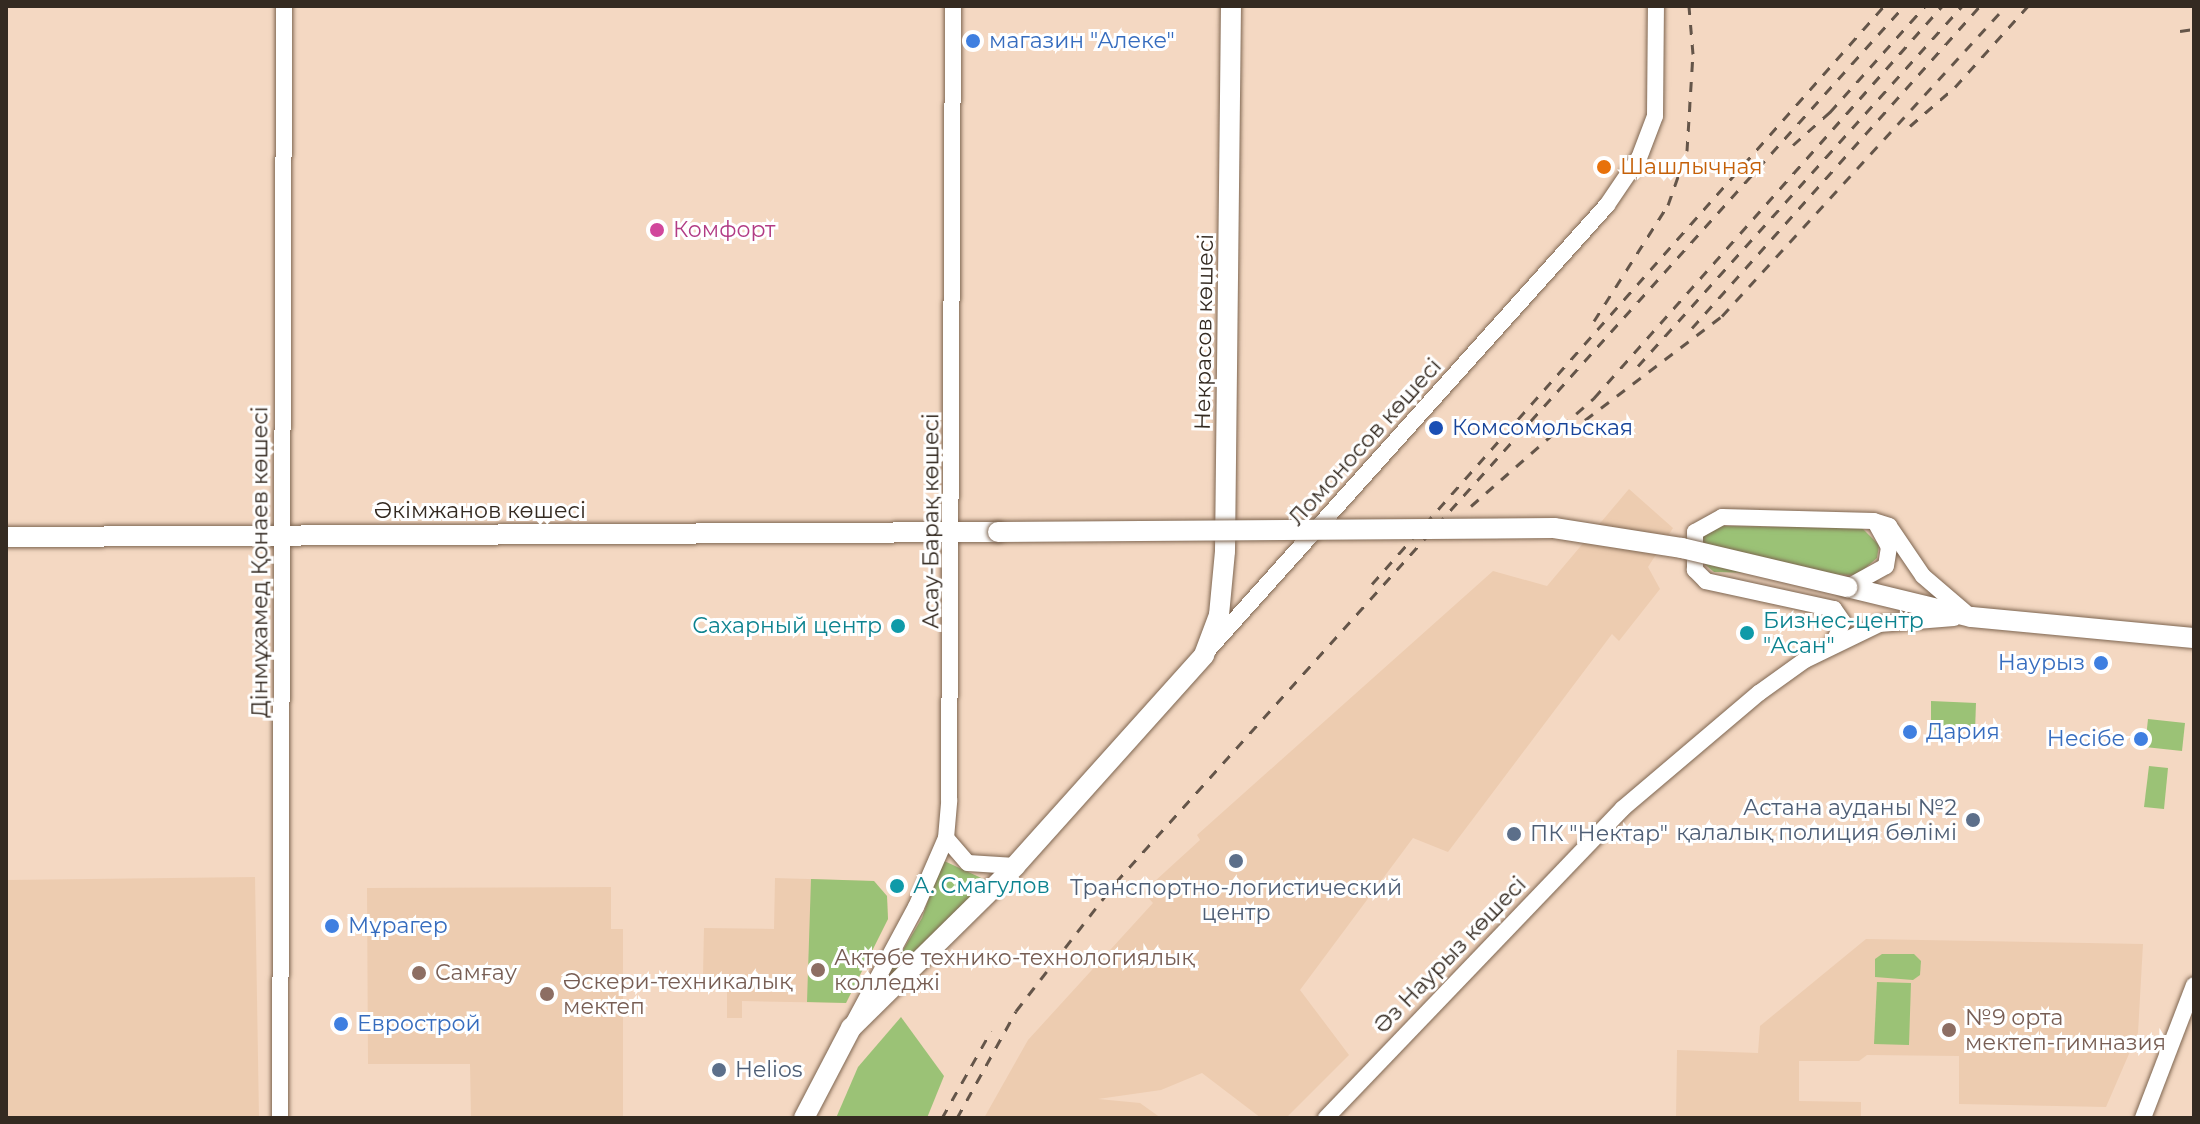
<!DOCTYPE html>
<html>
<head>
<meta charset="utf-8">
<style>
	body { margin:0 }
	#map { position:relative; width:2200px; height:1124px; overflow:hidden; background:#f4d8c2; font-family:Montserrat,sans-serif }
	div>[style] { position:absolute }
	.built>* { inset:0; background:#edccb0 }
	.green>* { inset:0; background:#9bc276 }
	.roads { filter:drop-shadow(0 0 2px #7d6550) drop-shadow(0 0 2px #7d6550) }
	.minor>* { height:16px; margin:-8px; padding:0 8px; transform-origin:8px; border-radius:8px; background:#fff }
	.major>* { height:20px; margin:-10px; padding:0 10px; transform-origin:10px; border-radius:10px; background:#fff }
	.rail>* { height:3px; margin-top:-1.5px; transform-origin:0; background:repeating-linear-gradient(90deg,#645549 0 10px,transparent 0 20px) }
	.bridges { filter:drop-shadow(0 0 2px #7d6550) drop-shadow(0 0 2px #7d6550) }
	.major-bridge>* { height:20px; margin:-10px; padding:0 10px; transform-origin:10px; border-radius:10px; background:#fff }
	.dots>* { width:22px; height:22px; translate:-50% -50%; box-sizing:border-box; border:4px solid #fff; border-radius:50% }
	span { translate:-50% -50%; white-space:nowrap; text-align:center; line-height:1.15; -webkit-text-stroke:6px #fff; paint-order:stroke }
	.shop-label { font-size:22px; color:#366cbe }
	.left { translate:0 -50%; text-align:left }
	.right { translate:-100% -50%; text-align:right }
	.food-label { font-size:22px; color:#c56008 }
	.hotel-label { font-size:22px; color:#b23c85 }
	.street-label { font-size:22px; color:#342a21 }
	.transit-label { font-size:22px; color:#164399 }
	.culture-label { font-size:22px; color:#0d838f }
	.service-label { font-size:22px; color:#4e5e75 }
	.education-label { font-size:22px; color:#785e54 }
	.frame { position:absolute; inset:0; border:8px solid #342a21; pointer-events:none }
</style>
</head>
<body>
<div id="map">
	<div class="built">
		<div style="clip-path:polygon(1629px 489px,1673px 528px,1648px 567px,1660px 589px,1619px 641px,1612px 634px,1448px 852px,1413px 838px,1300px 990px,1349px 1055px,1286px 1118px,1261px 1118px,1202px 1073px,1161px 1090px,1098px 1099px,1140px 1103px,1161px 1118px,984px 1118px,1028px 1040px,1153px 903px,1143px 892px,1200px 840px,1197px 835px,1493px 571px,1547px 586px)"></div>
		<div style="clip-path:polygon(255px 877px,259px 1118px,6px 1118px,6px 880px)"></div>
		<div style="clip-path:polygon(775px 878px,874px 881px,887px 896px,888px 919px,846px 1003px,742px 1001px,742px 1018px,727px 1018px,727px 979px,703px 976px,704px 928px,774px 929px)"></div>
		<div style="clip-path:polygon(611px 887px,611px 929px,623px 929px,623px 1118px,471px 1118px,470px 1064px,368px 1064px,367px 888px)"></div>
		<div style="clip-path:polygon(1866px 939px,2143px 944px,2138px 1033px,2106px 1107px,1959px 1104px,1959px 1056px,1867px 1055px,1859px 1061px,1799px 1061px,1799px 1101px,1861px 1102px,1861px 1118px,1676px 1118px,1677px 1050px,1758px 1053px,1760px 1026px)"></div>
	</div>
	<div class="green">
		<div style="clip-path:polygon(1717px 526px,1862px 528px,1879px 545px,1877px 558px,1857px 575px,1714px 572px,1701px 561px,1702px 537px)"></div>
		<div style="clip-path:polygon(1931px 701px,1976px 703px,1975px 731px,1931px 730px)"></div>
		<div style="clip-path:polygon(2148px 719px,2185px 723px,2182px 751px,2145px 747px)"></div>
		<div style="clip-path:polygon(2149px 766px,2168px 768px,2164px 809px,2144px 807px)"></div>
		<div style="clip-path:polygon(942px 860px,988px 881px,871px 1004px,922px 918px)"></div>
		<div style="clip-path:polygon(811px 879px,874px 881px,887px 896px,888px 919px,846px 1003px,807px 1002px)"></div>
		<div style="clip-path:polygon(1882px 954px,1914px 954px,1921px 961px,1920px 975px,1913px 980px,1875px 977px,1875px 959px)"></div>
		<div style="clip-path:polygon(1877px 982px,1911px 983px,1909px 1045px,1874px 1044px)"></div>
		<div style="clip-path:polygon(901px 1017px,944px 1076px,927px 1118px,836px 1118px,858px 1067px)"></div>
	</div>
	<div class="roads">
		<div class="minor">
			<div style="left:1848px;top:587px;width:43px;rotate:-28.9deg"></div>
			<div style="left:1886px;top:566px;width:19px;rotate:-81deg"></div>
			<div style="left:1889px;top:547px;width:29px;rotate:-119deg"></div>
			<div style="left:1833px;top:644px;width:24px;rotate:-66deg"></div>
			<div style="left:1843px;top:622px;width:16px;rotate:-125deg"></div>
			<div style="left:1834px;top:609px;width:131px;rotate:-167.7deg"></div>
			<div style="left:1706px;top:581px;width:16px;rotate:-135deg"></div>
			<div style="left:1695px;top:570px;width:38px;rotate:-90deg"></div>
			<div style="left:1695px;top:532px;width:31px;rotate:-29deg"></div>
			<div style="left:1722px;top:517px;width:152px;rotate:1.5deg"></div>
			<div style="left:1874px;top:521px;width:16px;rotate:18deg"></div>
			<div style="left:1889px;top:526px;width:60px;rotate:55.8deg"></div>
			<div style="left:1923px;top:576px;width:55px;rotate:40.6deg"></div>
			<div style="left:1207px;top:651px;width:599px;rotate:-48.11deg"></div>
			<div style="left:1607px;top:205px;width:57px;rotate:-55.8deg"></div>
			<div style="left:1639px;top:158px;width:45px;rotate:-69.1deg"></div>
			<div style="left:1655px;top:116px;width:110px;rotate:-89.5deg"></div>
			<div style="left:946px;top:838px;width:33px;rotate:49deg"></div>
			<div style="left:968px;top:863px;width:47px;rotate:3.7deg"></div>
			<div style="left:854px;top:1022px;width:131px;rotate:-61.7deg"></div>
			<div style="left:916px;top:907px;width:75px;rotate:-66.5deg"></div>
			<div style="left:946px;top:838px;width:38px;rotate:-85deg"></div>
			<div style="left:949px;top:800px;width:794px;rotate:-89.71deg"></div>
			<div style="left:280px;top:1118px;width:1112px;rotate:-89.79deg"></div>
			<div style="left:1326px;top:1118px;width:428px;rotate:-46.2deg"></div>
			<div style="left:1622px;top:809px;width:180px;rotate:-40.3deg"></div>
			<div style="left:1759px;top:693px;width:57px;rotate:-35.7deg"></div>
			<div style="left:1805px;top:660px;width:82px;rotate:-25.9deg"></div>
			<div style="left:1879px;top:624px;width:75px;rotate:-4.6deg"></div>
			<div style="left:2143px;top:1118px;width:142px;rotate:-69deg"></div>
		</div>
		<div class="major">
			<div style="left:6px;top:537px;width:992px;rotate:-0.29deg"></div>
			<div style="left:1847px;top:587px;width:128px;rotate:13.6deg"></div>
			<div style="left:1971px;top:617px;width:224px;rotate:5.4deg"></div>
			<div style="left:804px;top:1118px;width:102px;rotate:-62.4deg"></div>
			<div style="left:851px;top:1028px;width:231px;rotate:-44.6deg"></div>
			<div style="left:1015px;top:866px;width:283px;rotate:-48.1deg"></div>
			<div style="left:1204px;top:655px;width:43px;rotate:-69.4deg"></div>
			<div style="left:1219px;top:615px;width:64px;rotate:-84.6deg"></div>
			<div style="left:1225px;top:551px;width:545px;rotate:-89.37deg"></div>
		</div>
	</div>
	<div class="rail">
		<div style="left:2180px;top:31px;width:14px;rotate:-8deg"></div>
		<div style="left:1910px;top:126px;width:60px;rotate:-40.9deg"></div>
		<div style="left:1955px;top:87px;width:109px;rotate:-48deg"></div>
		<div style="left:1793px;top:145px;width:50px;rotate:-41.7deg"></div>
		<div style="left:1830px;top:112px;width:142px;rotate:-48.1deg"></div>
		<div style="left:1594px;top:321px;width:138px;rotate:-57.5deg"></div>
		<div style="left:1668px;top:205px;width:57px;rotate:-70.6deg"></div>
		<div style="left:1687px;top:151px;width:97px;rotate:-86.5deg"></div>
		<div style="left:1693px;top:54px;width:48px;rotate:-94.8deg"></div>
		<div style="left:1692px;top:328px;width:432px;rotate:-48.2deg"></div>
		<div style="left:1638px;top:366px;width:484px;rotate:-48deg"></div>
		<div style="left:1585px;top:420px;width:172px;rotate:-37.2deg"></div>
		<div style="left:1722px;top:316px;width:420px;rotate:-47.5deg"></div>
		<div style="left:1471px;top:506px;width:164px;rotate:-41.3deg"></div>
		<div style="left:1594px;top:398px;width:524px;rotate:-48.4deg"></div>
		<div style="left:1372px;top:584px;width:772px;rotate:-48.47deg"></div>
		<div style="left:942px;top:1118px;width:100px;rotate:-60.6deg"></div>
		<div style="left:957px;top:1118px;width:122px;rotate:-61.1deg"></div>
		<div style="left:1016px;top:1011px;width:163px;rotate:-52.2deg"></div>
		<div style="left:1116px;top:882px;width:1178px;rotate:-48.03deg"></div>
	</div>
	<div class="bridges">
		<div class="major-bridge">
			<div style="left:998px;top:532px;width:556px;rotate:-0.41deg"></div>
			<div style="left:1554px;top:528px;width:130px;rotate:8.9deg"></div>
			<div style="left:1682px;top:548px;width:170px;rotate:13.3deg"></div>
		</div>
	</div>
	<div class="dots">
		<div style="left:973px;top:41px;background:#3f7fe0"></div>
		<div style="left:1604px;top:167px;background:#e8710a"></div>
		<div style="left:657px;top:230px;background:#d1479c"></div>
		<div style="left:1436px;top:428px;background:#1a4fb4"></div>
		<div style="left:898px;top:626px;background:#0f9aa8"></div>
		<div style="left:1747px;top:633px;background:#0f9aa8"></div>
		<div style="left:2101px;top:663px;background:#3f7fe0"></div>
		<div style="left:1910px;top:732px;background:#3f7fe0"></div>
		<div style="left:2141px;top:739px;background:#3f7fe0"></div>
		<div style="left:1973px;top:820px;background:#5c6f8a"></div>
		<div style="left:1514px;top:834px;background:#5c6f8a"></div>
		<div style="left:1236px;top:861px;background:#5c6f8a"></div>
		<div style="left:897px;top:886px;background:#0f9aa8"></div>
		<div style="left:332px;top:926px;background:#3f7fe0"></div>
		<div style="left:818px;top:970px;background:#8d6e63"></div>
		<div style="left:419px;top:973px;background:#8d6e63"></div>
		<div style="left:547px;top:994px;background:#8d6e63"></div>
		<div style="left:341px;top:1024px;background:#3f7fe0"></div>
		<div style="left:1949px;top:1030px;background:#8d6e63"></div>
		<div style="left:719px;top:1070px;background:#5c6f8a"></div>
	</div>
	<div class="shop-label">
		<span class="left" style="left:989px;top:41px">магазин "Алеке"</span>
		<span class="right" style="left:2085px;top:663px">Наурыз</span>
		<span class="left" style="left:1926px;top:732px">Дария</span>
		<span class="right" style="left:2125px;top:739px">Несібе</span>
		<span class="left" style="left:348px;top:926px">Мұрагер</span>
		<span class="left" style="left:357px;top:1024px">Еврострой</span>
	</div>
	<div class="food-label">
		<span class="left" style="left:1620px;top:167px">Шашлычная</span>
	</div>
	<div class="hotel-label">
		<span class="left" style="left:673px;top:230px">Комфорт</span>
	</div>
	<div class="street-label">
		<span style="left:1204px;top:332px;rotate:-89deg">Некрасов көшесі</span>
		<span style="left:1365px;top:442px;rotate:-48deg">Ломоносов көшесі</span>
		<span style="left:480px;top:511px">Әкімжанов көшесі</span>
		<span style="left:931px;top:521px;rotate:-90deg">Асау-Барақ көшесі</span>
		<span style="left:260px;top:562px;rotate:-90deg">Дінмұхамед Қонаев көшесі</span>
		<span style="left:1450px;top:955px;rotate:-46deg">Әз Наурыз көшесі</span>
	</div>
	<div class="transit-label">
		<span class="left" style="left:1452px;top:428px">Комсомольская</span>
	</div>
	<div class="culture-label">
		<span class="left" style="left:1763px;top:633px">Бизнес-центр<br>"Асан"</span>
		<span class="right" style="left:882px;top:626px">Сахарный центр</span>
		<span class="left" style="left:913px;top:886px">А. Смагулов</span>
	</div>
	<div class="service-label">
		<span class="right" style="left:1957px;top:820px">Астана ауданы №2<br>қалалық полиция бөлімі</span>
		<span class="left" style="left:1530px;top:834px">ПК "Нектар"</span>
		<span style="left:1236px;top:900px">Транспортно-логистический<br>центр</span>
		<span class="left" style="left:735px;top:1070px">Helios</span>
	</div>
	<div class="education-label">
		<span class="left" style="left:834px;top:970px">Ақтөбе технико-технологиялық<br>колледжі</span>
		<span class="left" style="left:435px;top:973px">Самғау</span>
		<span class="left" style="left:563px;top:994px">Әскери-техникалық<br>мектеп</span>
		<span class="left" style="left:1965px;top:1030px">№9 орта<br>мектеп-гимназия</span>
	</div>
	<div class="frame"></div>
</div>
</body>
</html>
